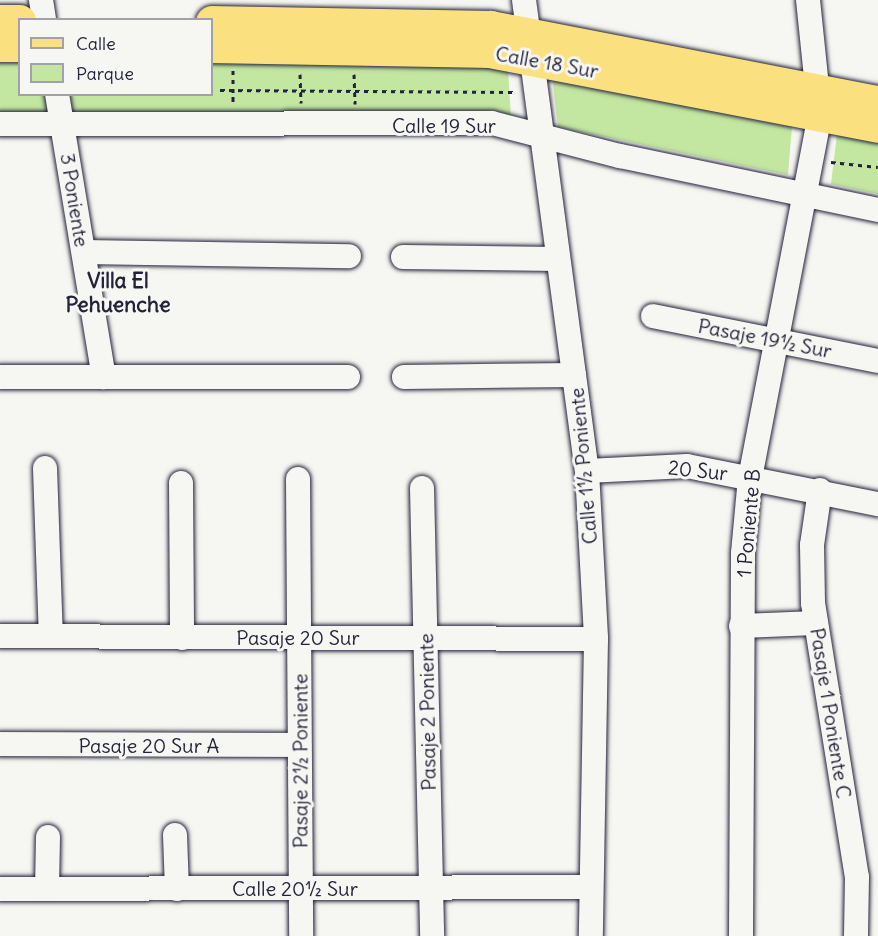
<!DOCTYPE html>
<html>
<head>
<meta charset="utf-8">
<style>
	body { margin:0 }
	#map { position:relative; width:878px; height:936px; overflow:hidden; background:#f6f6f2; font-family:Delius,sans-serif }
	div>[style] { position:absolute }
	.green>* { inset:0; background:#c3e7a1 }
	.path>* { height:3px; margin-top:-1.5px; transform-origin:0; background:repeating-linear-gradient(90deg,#22223b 0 4.5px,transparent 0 9px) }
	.roads { filter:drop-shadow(0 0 2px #22223b) drop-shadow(0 0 2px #22223b) }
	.minor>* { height:24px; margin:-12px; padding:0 12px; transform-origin:12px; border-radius:12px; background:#f6f6f2 }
	.major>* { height:32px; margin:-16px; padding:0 16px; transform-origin:16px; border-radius:16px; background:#fbe080 }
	span { translate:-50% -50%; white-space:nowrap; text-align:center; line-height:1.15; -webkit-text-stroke:6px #f6f6f2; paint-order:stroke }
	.street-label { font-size:20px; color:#22223b }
	.neighbourhood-label { font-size:21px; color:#22223b; font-weight:700 }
	.legend { position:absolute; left:18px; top:18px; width:195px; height:78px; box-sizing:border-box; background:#f6f6f2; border:2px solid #a1a1a9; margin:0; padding:8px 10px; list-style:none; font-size:18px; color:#22223b }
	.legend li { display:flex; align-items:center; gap:12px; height:30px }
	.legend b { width:30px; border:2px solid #a1a1a9 }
</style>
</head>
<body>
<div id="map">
	<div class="green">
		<div style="clip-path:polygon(212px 62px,463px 64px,508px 70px,511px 118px,0 114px,0 63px,19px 63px,20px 94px,212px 94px)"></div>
		<div style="clip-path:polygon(552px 77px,792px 126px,788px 175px,558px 127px)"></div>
		<div style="clip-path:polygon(837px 134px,878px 142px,878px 194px,831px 184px)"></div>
	</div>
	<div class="path">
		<div style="left:233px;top:70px;width:33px;rotate:90deg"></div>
		<div style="left:300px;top:74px;width:29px;rotate:88deg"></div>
		<div style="left:354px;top:74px;width:30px;rotate:88deg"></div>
		<div style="left:220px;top:90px;width:295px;rotate:0.4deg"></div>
		<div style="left:831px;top:162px;width:47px;rotate:6.1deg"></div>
	</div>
	<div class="roads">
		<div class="minor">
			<div style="left:41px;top:0;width:20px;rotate:81deg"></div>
			<div style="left:524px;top:0;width:475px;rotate:82.4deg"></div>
			<div style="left:587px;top:471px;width:168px;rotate:86.9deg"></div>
			<div style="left:596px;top:639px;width:297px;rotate:91deg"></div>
			<div style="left:57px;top:94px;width:287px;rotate:80.6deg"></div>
			<div style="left:0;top:124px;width:492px;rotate:-0.1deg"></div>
			<div style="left:492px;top:123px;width:132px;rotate:14.5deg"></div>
			<div style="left:620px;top:156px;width:264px;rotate:11.8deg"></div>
			<div style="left:84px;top:252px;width:265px;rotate:0.9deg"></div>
			<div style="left:403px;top:257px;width:155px;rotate:0.7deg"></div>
			<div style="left:653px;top:316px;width:229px;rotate:11.3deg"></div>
			<div style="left:0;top:377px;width:348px"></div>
			<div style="left:404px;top:377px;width:170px;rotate:-0.7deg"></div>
			<div style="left:45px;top:468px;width:168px;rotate:88deg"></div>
			<div style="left:587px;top:471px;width:100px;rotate:-2.9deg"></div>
			<div style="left:687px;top:466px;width:195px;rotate:11.3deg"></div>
			<div style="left:298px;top:479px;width:457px;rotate:89.6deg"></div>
			<div style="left:181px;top:483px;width:155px;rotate:89.6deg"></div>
			<div style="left:422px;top:488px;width:448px;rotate:88.7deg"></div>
			<div style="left:820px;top:490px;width:56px;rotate:98.3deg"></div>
			<div style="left:812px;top:545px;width:58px;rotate:89deg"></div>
			<div style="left:813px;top:603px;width:278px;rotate:80.9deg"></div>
			<div style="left:857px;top:877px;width:59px;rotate:91deg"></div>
			<div style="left:741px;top:626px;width:75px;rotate:-2.3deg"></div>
			<div style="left:0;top:636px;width:596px;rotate:0.29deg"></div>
			<div style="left:0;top:744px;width:299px;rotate:0.2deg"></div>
			<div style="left:175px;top:835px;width:54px;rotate:87.9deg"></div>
			<div style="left:0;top:889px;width:590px;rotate:-0.19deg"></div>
			<div style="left:47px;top:889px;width:52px;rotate:-88.9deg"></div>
			<div style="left:741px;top:936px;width:383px;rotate:-89.7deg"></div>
			<div style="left:743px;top:553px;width:75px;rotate:-84.7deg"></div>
			<div style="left:750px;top:478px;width:369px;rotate:-79.1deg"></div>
			<div style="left:820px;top:116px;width:117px;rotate:-95.9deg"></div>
		</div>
		<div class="major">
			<div style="left:0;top:21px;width:20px"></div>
			<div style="left:212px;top:22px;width:279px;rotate:1deg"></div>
			<div style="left:491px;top:27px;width:394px;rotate:11deg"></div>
			<div style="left:0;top:46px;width:20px"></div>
			<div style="left:212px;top:47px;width:278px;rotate:1deg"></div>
			<div style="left:490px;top:52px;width:395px;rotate:10.9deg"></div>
		</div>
	</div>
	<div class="street-label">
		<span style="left:547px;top:62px;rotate:10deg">Calle 18 Sur</span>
		<span style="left:444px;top:125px">Calle 19 Sur</span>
		<span style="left:75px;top:200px;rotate:81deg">3 Poniente</span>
		<span style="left:765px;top:338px;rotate:11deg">Pasaje 19½ Sur</span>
		<span style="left:583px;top:466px;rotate:-95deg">Calle 1½ Poniente</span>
		<span style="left:698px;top:470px;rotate:6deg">20 Sur</span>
		<span style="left:748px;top:523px;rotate:-85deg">1 Poniente B</span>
		<span style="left:298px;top:637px">Pasaje 20 Sur</span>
		<span style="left:427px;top:712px;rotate:-91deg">Pasaje 2 Poniente</span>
		<span style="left:831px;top:713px;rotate:81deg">Pasaje 1 Poniente C</span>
		<span style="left:149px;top:745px">Pasaje 20 Sur A</span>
		<span style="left:300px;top:761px;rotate:-90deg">Pasaje 2½ Poniente</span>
		<span style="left:295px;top:888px">Calle 20½ Sur</span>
	</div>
	<div class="neighbourhood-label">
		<span style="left:118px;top:293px">Villa El<br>Pehuenche</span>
	</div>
	<ul class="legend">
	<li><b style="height:8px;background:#fbe080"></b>Calle</li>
	<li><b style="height:16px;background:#c3e7a1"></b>Parque</li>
	</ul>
</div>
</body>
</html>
